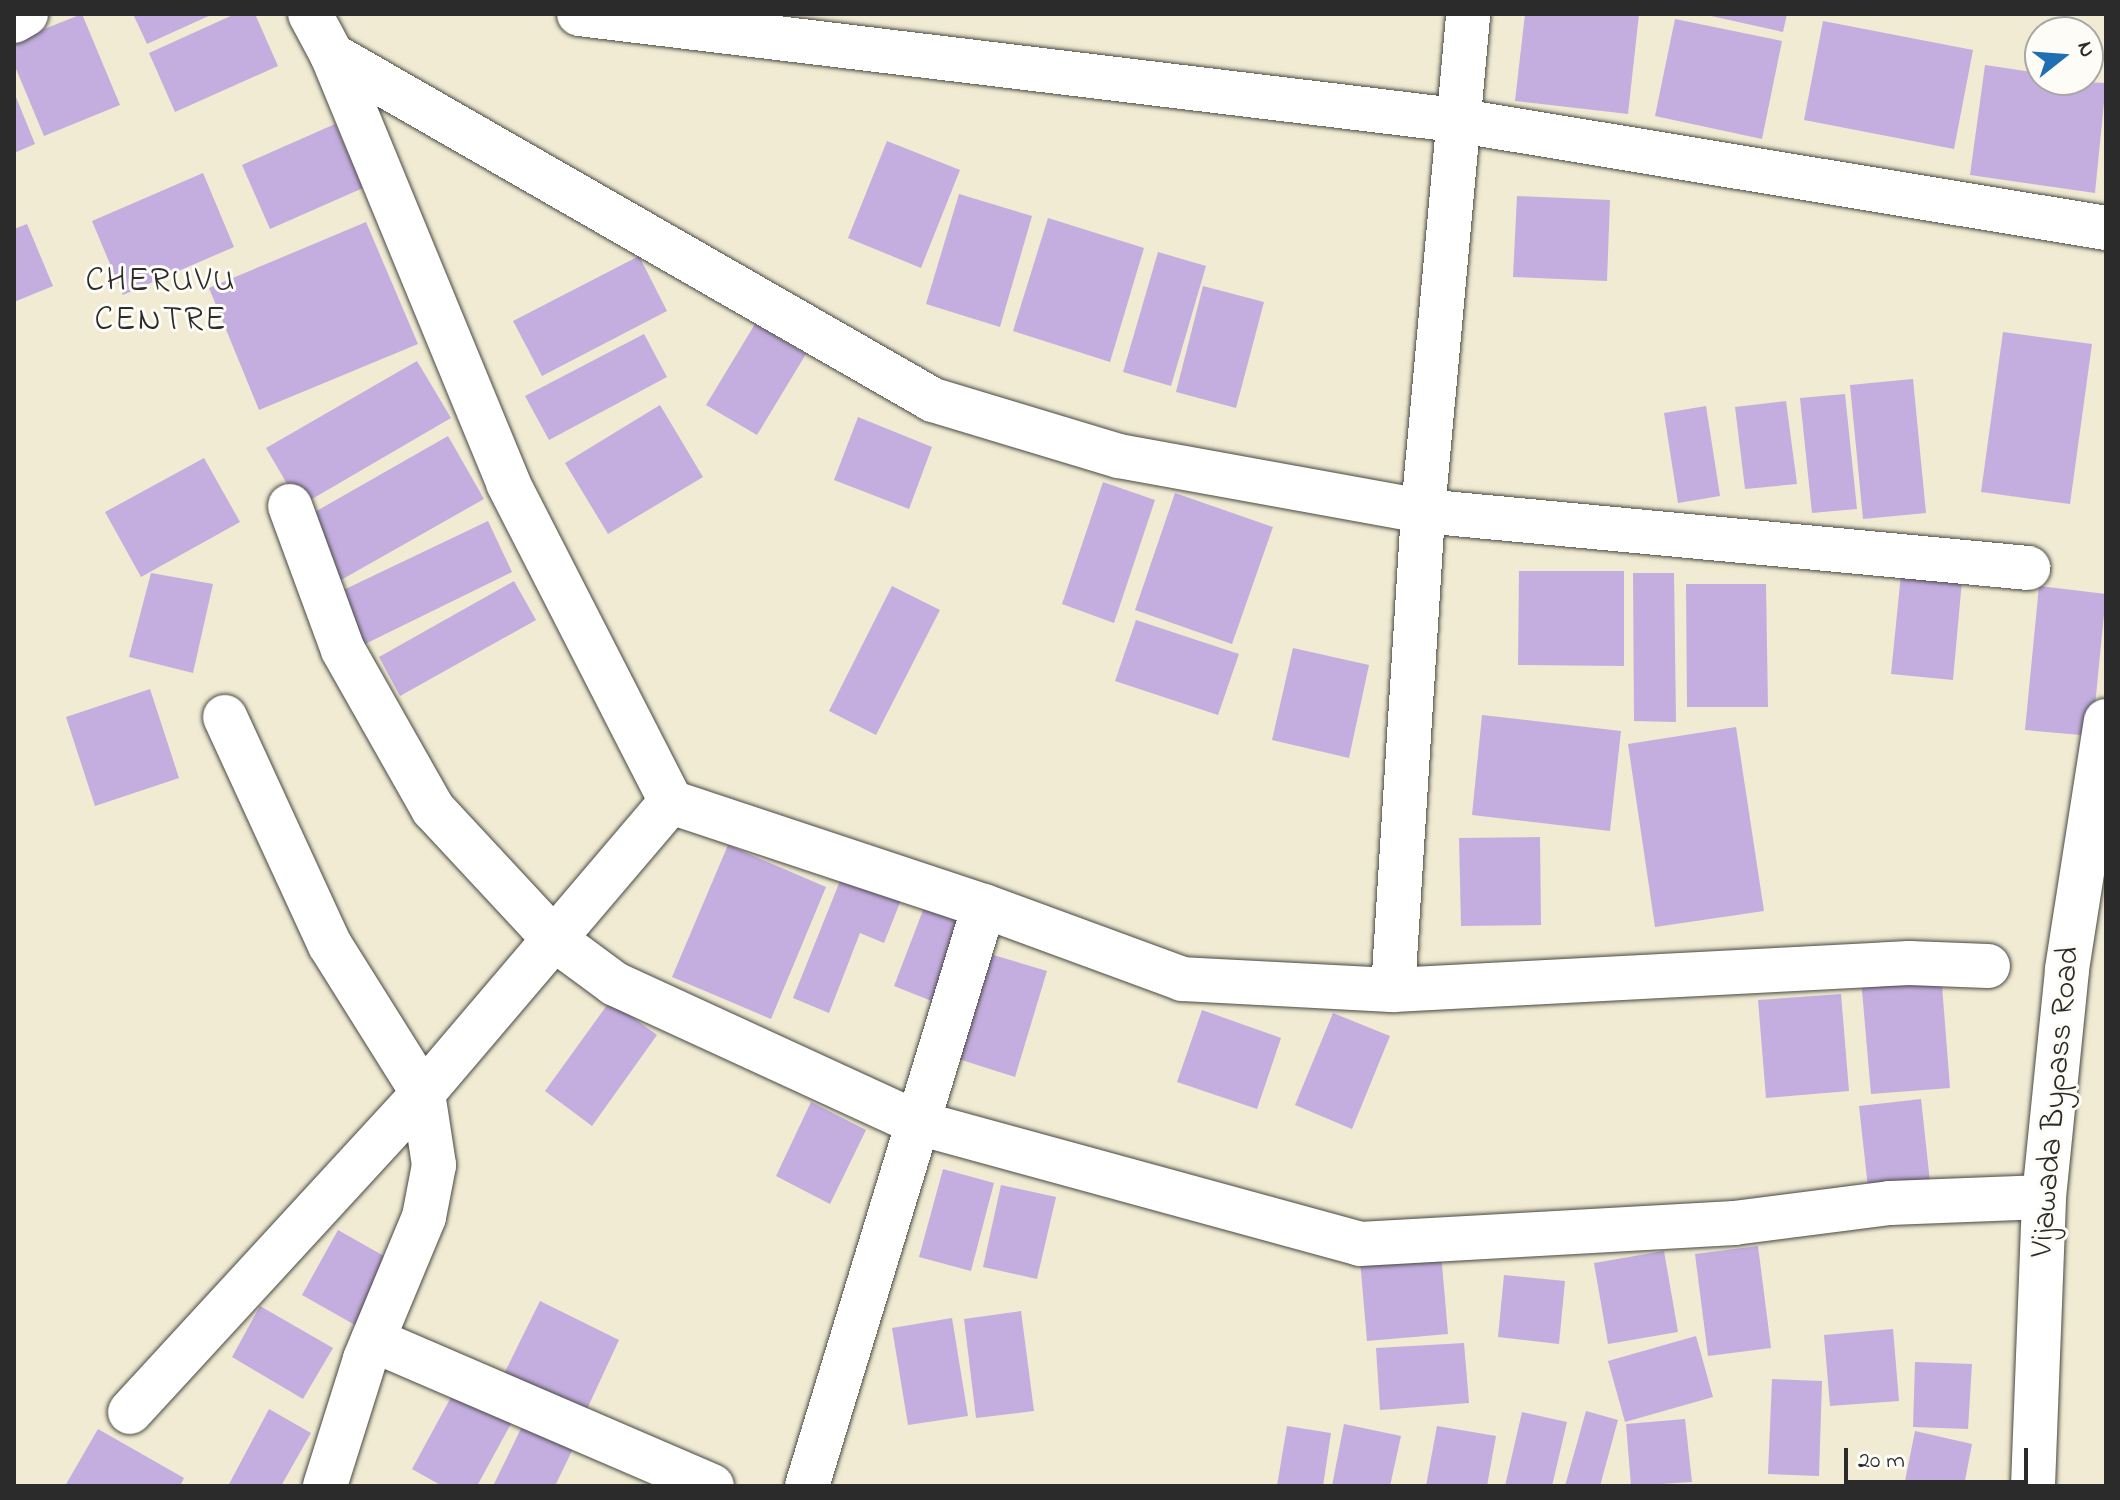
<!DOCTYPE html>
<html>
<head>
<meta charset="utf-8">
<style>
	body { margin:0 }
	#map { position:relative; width:2120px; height:1500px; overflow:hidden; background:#f0ebd2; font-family:"Indie Flower",sans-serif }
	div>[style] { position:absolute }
	.building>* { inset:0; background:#c4aee0 }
	.roads { filter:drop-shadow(0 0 2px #494844) drop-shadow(0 0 2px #494844) }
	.minor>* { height:44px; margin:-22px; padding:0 22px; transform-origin:22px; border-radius:22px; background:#fff }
	.secondary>* { height:44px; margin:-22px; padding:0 22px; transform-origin:22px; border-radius:22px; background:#fff }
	span { translate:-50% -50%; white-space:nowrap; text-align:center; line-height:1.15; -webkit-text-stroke:6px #fdfcf7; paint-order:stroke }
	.street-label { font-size:32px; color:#2b2b2b }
	.neighbourhood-label { font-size:34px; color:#2b2b2b; letter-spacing:2px }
	.frame { position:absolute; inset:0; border:16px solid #2b2b2b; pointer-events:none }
	.north { position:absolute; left:2024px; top:16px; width:80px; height:80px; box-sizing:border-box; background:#fdfcf7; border:2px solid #a9a8a5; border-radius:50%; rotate:73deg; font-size:22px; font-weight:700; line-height:32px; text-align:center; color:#2b2b2b }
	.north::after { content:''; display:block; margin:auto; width:28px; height:36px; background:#1f6fb2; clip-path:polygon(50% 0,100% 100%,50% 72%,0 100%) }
	.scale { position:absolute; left:1844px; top:1448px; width:184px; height:36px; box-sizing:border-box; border:4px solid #2b2b2b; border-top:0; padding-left:10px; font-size:24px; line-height:28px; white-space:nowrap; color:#2b2b2b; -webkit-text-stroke:6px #fdfcf7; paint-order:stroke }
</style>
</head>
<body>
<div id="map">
	<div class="building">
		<div style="clip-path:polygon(82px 14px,120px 105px,44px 136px,14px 64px,14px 41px)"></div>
		<div style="clip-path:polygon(133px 14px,213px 14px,147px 44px)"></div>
		<div style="clip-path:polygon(235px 14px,255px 14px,278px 66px,175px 112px,149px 53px)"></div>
		<div style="clip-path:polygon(1525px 14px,1639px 14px,1628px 114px,1515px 101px)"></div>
		<div style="clip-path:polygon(1702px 14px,1787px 14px,1783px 32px)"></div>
		<div style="clip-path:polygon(1675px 19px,1782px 41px,1762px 139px,1655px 116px)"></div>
		<div style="clip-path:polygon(1823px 21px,1973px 50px,1954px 149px,1804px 120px)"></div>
		<div style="clip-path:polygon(1985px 65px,2040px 73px,2040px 80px,2106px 83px,2095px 193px,1970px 175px)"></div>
		<div style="clip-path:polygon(14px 92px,35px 144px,14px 153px)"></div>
		<div style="clip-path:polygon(335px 124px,363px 188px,270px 229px,242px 165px)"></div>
		<div style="clip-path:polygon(887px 141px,960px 170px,921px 268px,848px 238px)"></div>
		<div style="clip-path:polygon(203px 173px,234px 247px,123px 295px,92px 221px)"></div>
		<div style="clip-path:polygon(959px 194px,1032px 216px,1000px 327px,926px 304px)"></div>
		<div style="clip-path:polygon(1517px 196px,1610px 200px,1607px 281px,1513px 277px)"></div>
		<div style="clip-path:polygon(1048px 218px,1144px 248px,1110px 362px,1013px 331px)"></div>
		<div style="clip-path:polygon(366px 222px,418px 344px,259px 410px,209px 288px)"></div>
		<div style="clip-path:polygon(27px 224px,53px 286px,14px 302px,14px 229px)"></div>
		<div style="clip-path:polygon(1158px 252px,1206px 266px,1171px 386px,1123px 372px)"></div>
		<div style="clip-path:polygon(639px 256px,667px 311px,542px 376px,513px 321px)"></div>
		<div style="clip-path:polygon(1203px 286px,1264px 302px,1236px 408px,1176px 392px)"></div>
		<div style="clip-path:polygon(755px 324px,806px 354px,757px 435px,706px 405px)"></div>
		<div style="clip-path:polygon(2003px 332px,2092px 344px,2070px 504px,1981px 492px)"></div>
		<div style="clip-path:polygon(644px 334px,667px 377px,549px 440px,525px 396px)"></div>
		<div style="clip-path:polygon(417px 361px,451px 418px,300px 506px,266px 448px)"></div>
		<div style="clip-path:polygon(1913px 379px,1926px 513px,1863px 519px,1850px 385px)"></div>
		<div style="clip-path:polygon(1845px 394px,1857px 509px,1812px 513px,1800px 398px)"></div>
		<div style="clip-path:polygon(1786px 401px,1797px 484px,1745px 489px,1735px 407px)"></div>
		<div style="clip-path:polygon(660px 405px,703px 477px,608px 534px,565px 463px)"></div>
		<div style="clip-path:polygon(1706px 406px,1720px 496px,1678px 503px,1664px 413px)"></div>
		<div style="clip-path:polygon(858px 417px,932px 447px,909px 509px,834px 480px)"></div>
		<div style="clip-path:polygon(448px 436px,484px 499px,341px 580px,306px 517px)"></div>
		<div style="clip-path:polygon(204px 458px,240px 522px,141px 577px,105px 512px)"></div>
		<div style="clip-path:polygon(1103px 482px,1155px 500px,1114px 623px,1062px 604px)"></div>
		<div style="clip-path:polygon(1175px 493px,1273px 527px,1232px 644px,1135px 610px)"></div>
		<div style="clip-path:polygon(488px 521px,512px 572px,359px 647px,335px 594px)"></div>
		<div style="clip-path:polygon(1519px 571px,1624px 571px,1624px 666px,1518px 665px)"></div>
		<div style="clip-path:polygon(151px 573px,213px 584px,193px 673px,129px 657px)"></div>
		<div style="clip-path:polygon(1633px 573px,1674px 573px,1676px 722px,1634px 721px)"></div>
		<div style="clip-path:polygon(1901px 574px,1962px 580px,1953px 680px,1891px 674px)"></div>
		<div style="clip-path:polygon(514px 581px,536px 620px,400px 696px,379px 657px)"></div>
		<div style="clip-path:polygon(1686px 584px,1766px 584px,1768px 707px,1687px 707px)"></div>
		<div style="clip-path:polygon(892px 586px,940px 610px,876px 735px,829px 711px)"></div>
		<div style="clip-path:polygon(2039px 586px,2106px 594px,2092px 736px,2025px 730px)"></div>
		<div style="clip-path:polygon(1136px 620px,1239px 654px,1218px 715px,1115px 681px)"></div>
		<div style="clip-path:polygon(1293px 648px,1369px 665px,1349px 758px,1272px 740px)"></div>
		<div style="clip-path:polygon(150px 689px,179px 778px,95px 806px,66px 717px)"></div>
		<div style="clip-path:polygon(1482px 715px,1621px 731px,1610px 831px,1472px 815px)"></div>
		<div style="clip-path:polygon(1736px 727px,1764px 911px,1655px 927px,1628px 744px)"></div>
		<div style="clip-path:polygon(1540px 837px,1541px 925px,1461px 926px,1459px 838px)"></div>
		<div style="clip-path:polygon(728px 845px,826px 887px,771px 1019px,672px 977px)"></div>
		<div style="clip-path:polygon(844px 871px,903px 895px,884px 943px,860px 933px,829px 1013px,793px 998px)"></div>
		<div style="clip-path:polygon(925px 905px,976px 925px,944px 1006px,894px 986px)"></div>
		<div style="clip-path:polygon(980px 951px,1047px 971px,1015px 1077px,949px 1056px)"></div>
		<div style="clip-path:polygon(1941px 973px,1950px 1088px,1871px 1094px,1861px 979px)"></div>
		<div style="clip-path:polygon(1841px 994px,1849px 1091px,1766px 1098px,1758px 1000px)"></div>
		<div style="clip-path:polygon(610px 1001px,657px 1035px,592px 1126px,545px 1091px)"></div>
		<div style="clip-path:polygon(1202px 1010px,1281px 1038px,1257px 1109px,1177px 1082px)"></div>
		<div style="clip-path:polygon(1333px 1013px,1390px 1036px,1352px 1129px,1295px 1105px)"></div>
		<div style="clip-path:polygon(1921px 1099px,1931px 1191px,1869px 1197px,1859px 1106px)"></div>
		<div style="clip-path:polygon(811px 1102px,866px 1130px,830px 1204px,776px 1176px)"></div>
		<div style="clip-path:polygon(943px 1169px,994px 1183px,971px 1271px,919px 1257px)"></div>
		<div style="clip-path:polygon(1001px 1185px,1056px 1197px,1037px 1279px,983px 1267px)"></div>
		<div style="clip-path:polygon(338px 1230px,391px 1260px,355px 1325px,302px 1295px)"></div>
		<div style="clip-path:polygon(1758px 1246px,1771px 1348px,1708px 1356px,1695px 1254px)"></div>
		<div style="clip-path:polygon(1664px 1251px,1678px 1332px,1608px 1344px,1594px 1263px)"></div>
		<div style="clip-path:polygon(1441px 1253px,1448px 1334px,1367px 1341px,1360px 1260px)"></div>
		<div style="clip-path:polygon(1504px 1275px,1565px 1281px,1559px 1344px,1498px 1337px)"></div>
		<div style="clip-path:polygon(540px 1301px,619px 1340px,580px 1424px,499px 1384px)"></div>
		<div style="clip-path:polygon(260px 1306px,333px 1348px,303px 1399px,232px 1357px)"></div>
		<div style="clip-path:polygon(1021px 1311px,1034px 1411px,976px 1418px,964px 1319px)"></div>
		<div style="clip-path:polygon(952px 1318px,968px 1416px,908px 1425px,892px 1328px)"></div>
		<div style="clip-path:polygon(1893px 1329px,1899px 1401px,1830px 1406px,1824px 1335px)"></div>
		<div style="clip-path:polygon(1696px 1336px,1713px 1397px,1625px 1422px,1608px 1361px)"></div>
		<div style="clip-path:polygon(1464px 1343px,1469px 1403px,1380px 1410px,1376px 1348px)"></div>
		<div style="clip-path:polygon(1915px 1362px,1972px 1364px,1968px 1429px,1913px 1427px)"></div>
		<div style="clip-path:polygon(462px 1377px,519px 1409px,477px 1486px,442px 1486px,412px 1469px)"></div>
		<div style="clip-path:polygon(1772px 1379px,1822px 1381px,1819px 1476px,1768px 1474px)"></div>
		<div style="clip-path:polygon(532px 1406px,582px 1430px,555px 1486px,493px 1486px)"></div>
		<div style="clip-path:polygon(269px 1409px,311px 1433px,281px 1486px,228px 1486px)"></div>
		<div style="clip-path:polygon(1586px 1411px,1618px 1420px,1600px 1486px,1565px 1486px)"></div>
		<div style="clip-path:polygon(1522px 1412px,1567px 1422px,1552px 1486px,1505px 1486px)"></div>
		<div style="clip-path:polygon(1685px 1419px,1692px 1482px,1631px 1486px,1626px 1424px)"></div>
		<div style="clip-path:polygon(1344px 1424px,1401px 1436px,1390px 1486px,1332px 1486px)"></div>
		<div style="clip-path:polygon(1287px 1426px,1331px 1433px,1323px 1486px,1277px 1486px)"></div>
		<div style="clip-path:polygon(1437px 1426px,1496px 1436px,1487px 1486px,1426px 1486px)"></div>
		<div style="clip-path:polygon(98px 1429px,184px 1478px,180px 1486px,65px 1486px)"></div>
		<div style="clip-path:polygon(1915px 1431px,1972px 1444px,1964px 1486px,1904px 1486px)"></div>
	</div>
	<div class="roads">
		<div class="minor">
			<div style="left:310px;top:14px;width:47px;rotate:61.8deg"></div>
			<div style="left:332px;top:55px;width:463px;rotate:67.6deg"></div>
			<div style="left:508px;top:483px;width:358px;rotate:62.9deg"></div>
			<div style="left:671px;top:802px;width:330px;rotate:18.4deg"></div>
			<div style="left:984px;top:906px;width:211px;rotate:20.2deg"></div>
			<div style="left:1182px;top:979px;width:211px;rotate:3deg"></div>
			<div style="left:1393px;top:990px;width:480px;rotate:-86.4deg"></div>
			<div style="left:1423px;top:511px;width:499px;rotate:-84.8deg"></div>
			<div style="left:579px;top:14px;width:882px;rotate:6.9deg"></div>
			<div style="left:1455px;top:120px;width:660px;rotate:9.42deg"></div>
			<div style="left:14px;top:21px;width:14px;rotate:-30deg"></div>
			<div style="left:332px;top:55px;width:693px;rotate:29.86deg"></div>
			<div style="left:933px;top:400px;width:194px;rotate:16.8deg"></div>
			<div style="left:1119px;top:456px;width:309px;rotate:10.3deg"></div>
			<div style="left:1423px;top:511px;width:608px;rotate:5.38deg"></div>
			<div style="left:290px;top:506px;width:153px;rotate:69.8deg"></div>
			<div style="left:343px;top:650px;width:183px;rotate:60.5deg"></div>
			<div style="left:433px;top:809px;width:178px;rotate:47.1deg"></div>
			<div style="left:554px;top:939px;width:76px;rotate:36.4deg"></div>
			<div style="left:615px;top:984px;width:330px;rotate:24.7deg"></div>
			<div style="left:915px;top:1122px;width:461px;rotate:15.3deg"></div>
			<div style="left:1360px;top:1244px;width:375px;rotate:-3.2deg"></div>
			<div style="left:1734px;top:1223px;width:157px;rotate:-7.3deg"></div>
			<div style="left:1890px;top:1203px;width:154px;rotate:-2.2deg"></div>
			<div style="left:225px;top:717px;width:251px;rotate:65.3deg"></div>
			<div style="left:330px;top:945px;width:175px;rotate:57.9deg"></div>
			<div style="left:423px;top:1093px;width:73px;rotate:81.3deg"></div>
			<div style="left:434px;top:1165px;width:53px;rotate:100.9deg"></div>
			<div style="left:424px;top:1217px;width:154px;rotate:112.6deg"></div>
			<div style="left:365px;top:1359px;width:133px;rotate:107.5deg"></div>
			<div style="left:1393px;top:990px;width:517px;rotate:-3deg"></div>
			<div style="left:1909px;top:963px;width:79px;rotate:2.2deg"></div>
			<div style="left:373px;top:1340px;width:369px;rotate:23.3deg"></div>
			<div style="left:130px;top:1412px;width:433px;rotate:-47.4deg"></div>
			<div style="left:423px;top:1093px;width:382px;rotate:-49.6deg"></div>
			<div style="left:807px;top:1486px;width:606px;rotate:-73.03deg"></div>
		</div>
		<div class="secondary">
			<div style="left:2033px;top:1486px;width:289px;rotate:-87.8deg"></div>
			<div style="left:2044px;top:1197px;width:229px;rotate:-84.2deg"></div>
			<div style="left:2067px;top:969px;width:251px;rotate:-81.1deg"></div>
		</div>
	</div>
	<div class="street-label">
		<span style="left:2057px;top:1102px;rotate:-85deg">Vijawada Bypass Road</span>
	</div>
	<div class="neighbourhood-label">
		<span style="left:161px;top:302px">CHERUVU<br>CENTRE</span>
	</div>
	<div class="frame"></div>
	<div class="north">N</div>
	<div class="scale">20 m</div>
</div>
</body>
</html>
